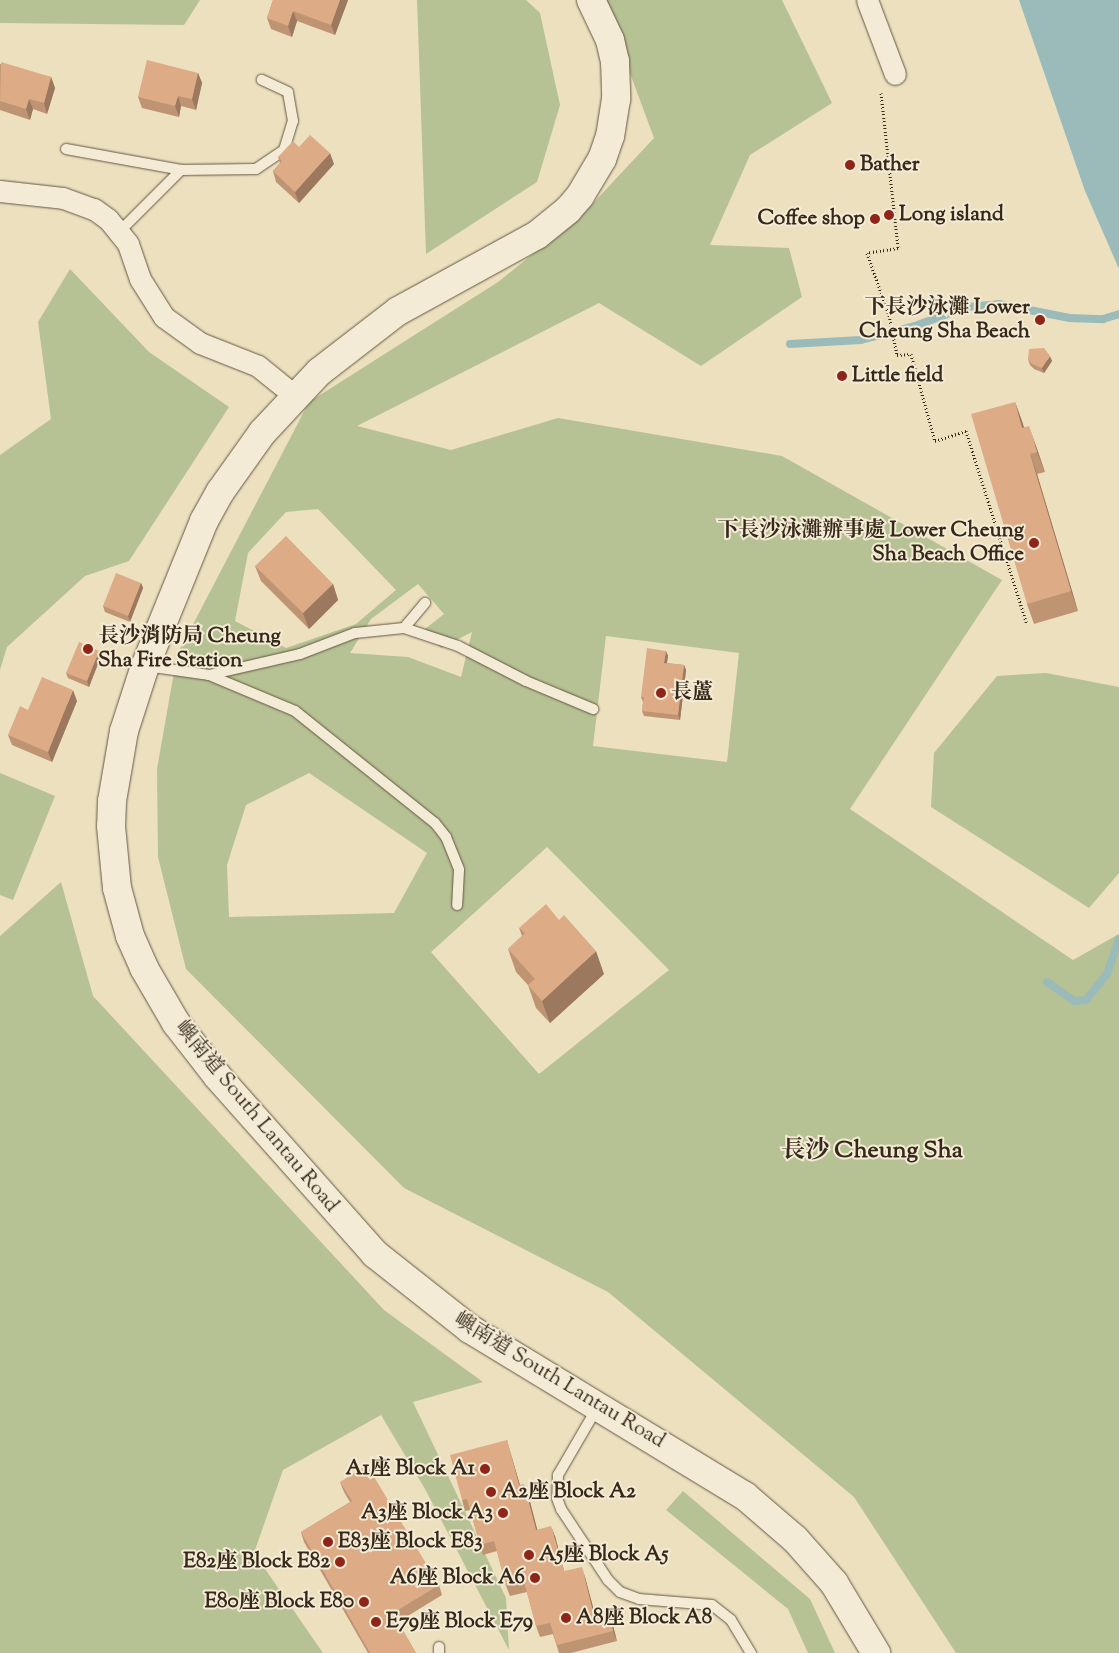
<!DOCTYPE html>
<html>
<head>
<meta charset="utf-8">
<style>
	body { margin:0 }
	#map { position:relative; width:1119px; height:1653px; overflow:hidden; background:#ece0bf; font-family:"Sorts Mill Goudy","Noto Serif TC",serif }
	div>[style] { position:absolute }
	.green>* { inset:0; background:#b6c293 }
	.water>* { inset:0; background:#9abbb9 }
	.stream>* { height:8px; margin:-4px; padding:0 4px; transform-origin:4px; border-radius:4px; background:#9abbb9 }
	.path>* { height:3px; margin-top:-1.5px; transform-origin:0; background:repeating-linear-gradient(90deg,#37291a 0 1px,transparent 0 3.5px) }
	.roads { filter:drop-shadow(0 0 1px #645743) drop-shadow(0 0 1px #645743) }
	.service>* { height:10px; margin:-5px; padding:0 5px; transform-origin:5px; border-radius:5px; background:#f3ebd5 }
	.minor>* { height:21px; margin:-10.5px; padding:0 10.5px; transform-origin:10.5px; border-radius:10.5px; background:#f3ebd5 }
	.secondary>* { height:28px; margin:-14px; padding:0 14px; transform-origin:14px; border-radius:14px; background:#f3ebd5 }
	.wall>* { inset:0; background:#be9473 }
	.shaded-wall>* { inset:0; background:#9b785e }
	.building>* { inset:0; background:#ddac86 }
	.dots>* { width:14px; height:14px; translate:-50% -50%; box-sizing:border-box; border:2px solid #f3ebd5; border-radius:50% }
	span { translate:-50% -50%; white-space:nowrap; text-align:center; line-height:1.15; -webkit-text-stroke:4px #f3ebd5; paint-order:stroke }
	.poi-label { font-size:21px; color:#37291a; font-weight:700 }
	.left { translate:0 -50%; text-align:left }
	.right { translate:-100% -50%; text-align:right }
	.street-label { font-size:21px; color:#37291a }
	.quarter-label { font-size:24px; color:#37291a; font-weight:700 }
</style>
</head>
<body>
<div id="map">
	<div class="green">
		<div style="clip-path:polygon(0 0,200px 0,184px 25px,0 23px)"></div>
		<div style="clip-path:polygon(417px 0,526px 0,540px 13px,560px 105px,537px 182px,426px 254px)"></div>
		<div style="clip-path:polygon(evenodd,603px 0,782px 0,832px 103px,750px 155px,710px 245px,789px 248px,802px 297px,701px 366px,599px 303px,357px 426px,451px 450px,558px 418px,782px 456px,1002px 580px,850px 809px,1073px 960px,1119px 934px,1119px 1653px,956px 1653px,854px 1497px,608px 1292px,404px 1188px,186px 969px,158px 857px,157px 769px,177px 655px,309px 402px,498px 282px,583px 214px,654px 138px,603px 0,318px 509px,396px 590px,356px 624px,286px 648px,235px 621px,248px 553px,286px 512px,318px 509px,603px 0,418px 584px,444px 614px,425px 629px,441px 648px,472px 632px,461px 677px,408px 657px,350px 653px,371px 619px,418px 584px,603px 0,606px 636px,739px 653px,727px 762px,593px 746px,606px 636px,603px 0,309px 773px,427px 853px,394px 913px,229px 917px,227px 865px,246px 805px,309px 773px,603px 0,547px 847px,669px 970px,539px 1074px,431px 952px,547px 847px)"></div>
		<div style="clip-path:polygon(70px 269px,149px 352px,229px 407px,129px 561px,85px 576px,7px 647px,0 670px,0 455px,51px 419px,38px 322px)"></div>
		<div style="clip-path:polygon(1046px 673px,1119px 687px,1119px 873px,1089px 908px,931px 807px,934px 753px,997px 676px)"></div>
		<div style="clip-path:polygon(0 773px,55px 796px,13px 900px,0 895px)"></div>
		<div style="clip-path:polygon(61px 882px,93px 996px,384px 1310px,483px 1382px,413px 1402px,506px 1598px,509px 1650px,425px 1489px,381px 1415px,283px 1470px,254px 1553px,323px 1653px,0 1653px,0 936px)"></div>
		<div style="clip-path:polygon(683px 1491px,810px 1599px,835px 1653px,808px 1653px,788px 1609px,666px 1510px)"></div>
	</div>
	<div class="water">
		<div style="clip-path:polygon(1019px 0,1119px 0,1119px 269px,1085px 191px)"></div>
	</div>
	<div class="stream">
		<div style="left:790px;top:344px;width:71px;rotate:-3.2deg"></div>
		<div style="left:861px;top:340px;width:56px;rotate:-14.5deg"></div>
		<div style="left:915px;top:326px;width:54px;rotate:-20.4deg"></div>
		<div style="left:966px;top:307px;width:33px;rotate:-5deg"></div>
		<div style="left:999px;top:304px;width:72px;rotate:11.2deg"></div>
		<div style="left:1070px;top:318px;width:33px;rotate:2deg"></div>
		<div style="left:1103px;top:319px;width:17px;rotate:-17deg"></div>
		<div style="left:1047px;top:982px;width:33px;rotate:35deg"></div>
		<div style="left:1074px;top:1001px;width:12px;rotate:-5deg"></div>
		<div style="left:1086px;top:1000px;width:33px;rotate:-51deg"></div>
		<div style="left:1107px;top:974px;width:37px;rotate:-71deg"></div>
	</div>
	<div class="path">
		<div style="left:881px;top:93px;width:156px;rotate:83.7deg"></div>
		<div style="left:898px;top:248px;width:31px;rotate:171deg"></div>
		<div style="left:867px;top:253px;width:66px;rotate:70.5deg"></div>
		<div style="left:889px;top:315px;width:41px;rotate:78.7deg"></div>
		<div style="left:897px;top:355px;width:14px;rotate:-4deg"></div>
		<div style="left:911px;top:354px;width:90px;rotate:74.6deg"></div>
		<div style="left:935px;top:441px;width:33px;rotate:-18deg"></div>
		<div style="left:966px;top:431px;width:202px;rotate:72.5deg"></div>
	</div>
	<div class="roads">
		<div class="service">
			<div style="left:66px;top:149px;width:117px;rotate:10.3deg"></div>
			<div style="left:181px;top:170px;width:75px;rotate:-0.8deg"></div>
			<div style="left:256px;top:169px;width:34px;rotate:-34deg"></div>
			<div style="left:284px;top:150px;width:30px;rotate:-73deg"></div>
			<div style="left:293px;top:121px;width:29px;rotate:-100deg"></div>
			<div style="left:288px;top:92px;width:29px;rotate:-155deg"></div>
			<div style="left:119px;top:232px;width:88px;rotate:-45deg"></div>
			<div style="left:404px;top:628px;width:57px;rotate:18.4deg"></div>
			<div style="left:458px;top:646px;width:76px;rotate:27.2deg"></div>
			<div style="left:526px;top:681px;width:73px;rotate:22.7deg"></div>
			<div style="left:146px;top:666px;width:64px;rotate:8.1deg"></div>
			<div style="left:209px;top:675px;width:93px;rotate:22.7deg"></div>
			<div style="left:295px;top:711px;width:179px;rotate:38.7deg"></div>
			<div style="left:435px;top:823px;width:18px;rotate:52deg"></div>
			<div style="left:446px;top:837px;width:35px;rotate:68deg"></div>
			<div style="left:459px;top:870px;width:35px;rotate:93deg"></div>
			<div style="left:209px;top:675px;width:93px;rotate:-13deg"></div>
			<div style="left:300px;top:654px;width:59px;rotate:-20.9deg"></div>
			<div style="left:355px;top:633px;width:49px;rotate:-5.8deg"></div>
			<div style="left:404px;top:628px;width:33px;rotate:-50deg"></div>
			<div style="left:597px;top:1408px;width:78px;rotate:120.2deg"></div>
			<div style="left:558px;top:1475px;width:23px;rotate:92deg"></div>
			<div style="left:557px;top:1498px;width:12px;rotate:70deg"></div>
			<div style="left:561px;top:1509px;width:85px;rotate:56.5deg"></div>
			<div style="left:608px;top:1580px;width:17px;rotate:45deg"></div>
			<div style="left:620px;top:1592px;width:20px;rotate:20deg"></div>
			<div style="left:639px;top:1599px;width:73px;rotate:4.7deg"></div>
			<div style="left:712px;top:1605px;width:24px;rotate:38deg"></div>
			<div style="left:731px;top:1620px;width:39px;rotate:59deg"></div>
			<div style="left:439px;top:1647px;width:6px;rotate:90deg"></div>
		</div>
		<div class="minor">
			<div style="left:867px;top:0;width:79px;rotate:69.3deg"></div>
			<div style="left:0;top:191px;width:63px;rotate:6.3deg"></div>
			<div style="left:63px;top:198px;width:33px;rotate:20deg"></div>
			<div style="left:94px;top:209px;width:17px;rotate:36deg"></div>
			<div style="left:108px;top:219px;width:32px;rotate:51deg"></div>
			<div style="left:128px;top:244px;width:37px;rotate:71deg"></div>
			<div style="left:140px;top:279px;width:45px;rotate:57.7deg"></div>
			<div style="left:164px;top:317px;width:44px;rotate:35.8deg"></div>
			<div style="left:200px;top:343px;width:62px;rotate:21.6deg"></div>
			<div style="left:258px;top:366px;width:48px;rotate:39deg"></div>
		</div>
		<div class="secondary">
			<div style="left:591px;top:0;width:44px;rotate:64.6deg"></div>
			<div style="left:610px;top:40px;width:22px;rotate:77deg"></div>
			<div style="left:615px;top:61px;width:38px;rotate:88deg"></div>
			<div style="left:616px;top:99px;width:37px;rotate:99deg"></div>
			<div style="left:610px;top:136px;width:24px;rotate:109deg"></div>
			<div style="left:602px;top:159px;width:43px;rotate:120.7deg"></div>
			<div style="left:580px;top:196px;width:18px;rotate:131deg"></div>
			<div style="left:568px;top:210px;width:40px;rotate:141deg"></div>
			<div style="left:537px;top:235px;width:158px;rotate:151.3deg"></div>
			<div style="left:398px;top:311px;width:100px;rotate:142.3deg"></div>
			<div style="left:319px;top:372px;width:83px;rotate:133.1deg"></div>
			<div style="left:262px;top:433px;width:72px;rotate:125.4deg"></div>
			<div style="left:220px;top:492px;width:33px;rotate:119deg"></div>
			<div style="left:204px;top:521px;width:157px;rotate:112.1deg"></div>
			<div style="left:145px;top:666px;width:68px;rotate:107.9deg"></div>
			<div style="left:124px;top:731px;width:71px;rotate:99.7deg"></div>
			<div style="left:112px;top:801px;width:25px;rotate:92deg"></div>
			<div style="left:111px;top:826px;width:62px;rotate:84.5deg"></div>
			<div style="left:117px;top:888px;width:50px;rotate:74.8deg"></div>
			<div style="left:130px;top:936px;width:35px;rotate:66deg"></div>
			<div style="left:144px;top:968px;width:64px;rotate:59.8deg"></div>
			<div style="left:176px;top:1023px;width:68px;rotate:52.1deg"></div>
			<div style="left:218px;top:1077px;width:237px;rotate:48.4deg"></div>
			<div style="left:375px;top:1254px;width:121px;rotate:38.3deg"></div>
			<div style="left:470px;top:1329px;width:322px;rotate:31.3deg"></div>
			<div style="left:745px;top:1496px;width:66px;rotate:40.7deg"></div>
			<div style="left:795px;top:1539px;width:59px;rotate:48.4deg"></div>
			<div style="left:834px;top:1583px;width:82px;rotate:59deg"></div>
		</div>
	</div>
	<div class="wall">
		<div style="clip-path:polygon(273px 0,348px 0,335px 35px,297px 21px,292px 37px,271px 29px,267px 18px)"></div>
		<div style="clip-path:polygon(0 64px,51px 77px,55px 88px,47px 114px,33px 109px,30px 120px,0 110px)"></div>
		<div style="clip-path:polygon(198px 73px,202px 83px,196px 110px,181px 106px,179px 117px,142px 108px,138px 97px)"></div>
		<div style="clip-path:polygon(299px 147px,334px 164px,299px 203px,276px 182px,273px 171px,280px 163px,278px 157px)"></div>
		<div style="clip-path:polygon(1028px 359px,1052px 361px,1044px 373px,1034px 369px,1030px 365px)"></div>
		<div style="clip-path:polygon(1015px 402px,1024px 427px,1036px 446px,1045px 472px,1037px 474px,1078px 611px,1034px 624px,1027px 604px)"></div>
		<div style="clip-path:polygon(255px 566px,333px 584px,338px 600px,309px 629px,261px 581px)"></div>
		<div style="clip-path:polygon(141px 583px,143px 588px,130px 622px,105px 612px,103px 606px)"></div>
		<div style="clip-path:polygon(666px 651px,668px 656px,667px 663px,684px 665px,686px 670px,680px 720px,644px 716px,642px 711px,643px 702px,641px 697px)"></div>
		<div style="clip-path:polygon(101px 656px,89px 687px,68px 678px,66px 673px)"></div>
		<div style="clip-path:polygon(77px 701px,52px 762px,12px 745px,8px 735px,28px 710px)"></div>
		<div style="clip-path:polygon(519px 928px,604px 974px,550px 1023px,536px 1008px,528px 985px,516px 972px,508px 949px,522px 936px)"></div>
		<div style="clip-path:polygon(507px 1440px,510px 1451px,520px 1485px,528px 1494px,537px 1530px,555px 1536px,564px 1571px,585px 1577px,594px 1611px,608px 1608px,611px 1618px,617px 1641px,571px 1653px,559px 1653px,553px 1634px,540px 1637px,536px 1626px,527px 1592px,510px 1596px,506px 1586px,497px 1551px,483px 1555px,480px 1545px,470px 1510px,465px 1511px,462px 1500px)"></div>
		<div style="clip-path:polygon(340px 1482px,439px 1585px,442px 1595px,398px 1622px,416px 1653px,368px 1653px,304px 1542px,301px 1532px,350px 1502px,344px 1492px)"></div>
	</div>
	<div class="shaded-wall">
		<div style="clip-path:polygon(340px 0,348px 0,335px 35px,331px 25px)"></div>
		<div style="clip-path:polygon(293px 11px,297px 21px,292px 37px,288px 26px)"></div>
		<div style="clip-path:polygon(198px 73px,202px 83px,196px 110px,192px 99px)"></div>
		<div style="clip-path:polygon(51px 77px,55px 88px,47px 114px,44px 103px)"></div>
		<div style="clip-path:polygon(178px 96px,181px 106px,179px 117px,175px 106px)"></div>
		<div style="clip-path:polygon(29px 99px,33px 109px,30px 120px,26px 109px)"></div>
		<div style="clip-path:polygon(330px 153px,334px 164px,299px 203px,295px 192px)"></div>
		<div style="clip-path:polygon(1050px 356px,1052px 361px,1044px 373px,1042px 368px)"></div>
		<div style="clip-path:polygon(1015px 402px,1022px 421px,1029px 447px,1022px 428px)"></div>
		<div style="clip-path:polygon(1029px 426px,1036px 446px,1045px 472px,1037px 452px)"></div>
		<div style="clip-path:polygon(1030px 454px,1037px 474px,1078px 611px,1071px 591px)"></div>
		<div style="clip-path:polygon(141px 583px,143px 588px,130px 622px,128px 616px)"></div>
		<div style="clip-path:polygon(333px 584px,338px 600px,309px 629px,303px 613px)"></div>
		<div style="clip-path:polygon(99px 651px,101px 656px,89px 687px,87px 681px)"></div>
		<div style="clip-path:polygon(666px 651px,668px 656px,666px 668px,664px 663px)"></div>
		<div style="clip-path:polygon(684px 665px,686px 670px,680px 720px,678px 715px)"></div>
		<div style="clip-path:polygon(73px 690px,77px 701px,52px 762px,48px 752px)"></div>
		<div style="clip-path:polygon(596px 951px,604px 974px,550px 1023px,542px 1001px)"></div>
		<div style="clip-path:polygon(507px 1440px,510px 1451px,523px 1496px,519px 1485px)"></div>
		<div style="clip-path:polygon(524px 1484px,528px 1494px,540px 1540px,536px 1530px)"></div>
		<div style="clip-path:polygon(551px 1526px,555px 1536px,567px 1582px,564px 1571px)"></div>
		<div style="clip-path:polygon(582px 1567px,585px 1577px,597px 1622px,593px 1612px)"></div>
		<div style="clip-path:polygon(608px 1608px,611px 1618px,617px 1641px,613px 1631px)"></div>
	</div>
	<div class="building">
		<div style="clip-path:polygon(273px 0,340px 0,331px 25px,293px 11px,288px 26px,267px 18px)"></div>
		<div style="clip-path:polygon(147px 60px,198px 73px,192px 99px,178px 96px,175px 106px,138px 97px)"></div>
		<div style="clip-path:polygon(1px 62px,51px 77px,44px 103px,29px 99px,26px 109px,0 101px)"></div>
		<div style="clip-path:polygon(310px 135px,330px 153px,295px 192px,273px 171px,282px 161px,278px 157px,293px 141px,299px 147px)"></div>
		<div style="clip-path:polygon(1044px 348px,1050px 356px,1042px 368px,1032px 364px,1028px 359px,1029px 349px)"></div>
		<div style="clip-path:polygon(1015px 402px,1022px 428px,1029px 426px,1037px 452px,1030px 454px,1071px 591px,1027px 604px,971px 414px)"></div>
		<div style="clip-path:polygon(286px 536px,333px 584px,303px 613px,255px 566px)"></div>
		<div style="clip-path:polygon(116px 573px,141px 583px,128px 616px,103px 606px)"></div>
		<div style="clip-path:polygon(79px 642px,99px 651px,87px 681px,66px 673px)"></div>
		<div style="clip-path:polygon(647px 648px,666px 651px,664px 663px,684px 665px,678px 715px,642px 711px,644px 697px,641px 697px)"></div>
		<div style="clip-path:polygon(42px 677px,73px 690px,48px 752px,8px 735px,20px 706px,28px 710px)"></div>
		<div style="clip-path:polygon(546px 904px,559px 920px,564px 915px,596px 951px,542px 1001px,528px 985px,535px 979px,508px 949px,525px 933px,519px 928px)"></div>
		<div style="clip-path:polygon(507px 1440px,519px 1485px,524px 1484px,536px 1530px,551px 1526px,564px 1571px,582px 1567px,593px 1612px,608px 1608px,613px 1631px,557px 1645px,550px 1623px,536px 1626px,524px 1582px,506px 1586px,494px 1541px,480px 1545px,467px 1499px,462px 1500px,450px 1455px)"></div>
		<div style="clip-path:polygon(367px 1465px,439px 1585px,393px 1613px,416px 1653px,370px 1653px,301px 1532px,352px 1501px,340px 1482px)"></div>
	</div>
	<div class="dots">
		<div style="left:850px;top:165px;background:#8f2418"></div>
		<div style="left:889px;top:215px;background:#8f2418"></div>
		<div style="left:875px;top:219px;background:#8f2418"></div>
		<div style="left:1040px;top:320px;background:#8f2418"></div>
		<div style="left:842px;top:376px;background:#8f2418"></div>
		<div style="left:1034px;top:543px;background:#8f2418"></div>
		<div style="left:88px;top:649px;background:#8f2418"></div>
		<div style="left:661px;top:693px;background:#8f2418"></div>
		<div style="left:485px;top:1469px;background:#8f2418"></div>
		<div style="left:491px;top:1492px;background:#8f2418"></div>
		<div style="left:503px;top:1513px;background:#8f2418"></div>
		<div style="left:328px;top:1542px;background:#8f2418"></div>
		<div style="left:529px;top:1555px;background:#8f2418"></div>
		<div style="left:340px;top:1562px;background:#8f2418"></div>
		<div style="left:535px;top:1578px;background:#8f2418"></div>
		<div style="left:364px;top:1602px;background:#8f2418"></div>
		<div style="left:566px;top:1618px;background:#8f2418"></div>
		<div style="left:376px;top:1622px;background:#8f2418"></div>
	</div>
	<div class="poi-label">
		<span class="left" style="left:860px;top:165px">Bather</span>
		<span class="left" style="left:899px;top:215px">Long island</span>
		<span class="right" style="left:865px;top:219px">Coffee shop</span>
		<span class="right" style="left:1030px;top:320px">下長沙泳灘 Lower<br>Cheung Sha Beach</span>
		<span class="left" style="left:852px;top:376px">Little field</span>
		<span class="right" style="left:1024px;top:543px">下長沙泳灘辦事處 Lower Cheung<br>Sha Beach Office</span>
		<span class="left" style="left:98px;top:649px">長沙消防局 Cheung<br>Sha Fire Station</span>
		<span class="left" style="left:671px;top:693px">長蘆</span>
		<span class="right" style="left:475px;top:1469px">A1座 Block A1</span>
		<span class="left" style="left:501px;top:1492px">A2座 Block A2</span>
		<span class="right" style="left:493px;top:1513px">A3座 Block A3</span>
		<span class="left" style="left:338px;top:1542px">E83座 Block E83</span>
		<span class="left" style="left:539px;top:1555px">A5座 Block A5</span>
		<span class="right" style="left:330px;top:1562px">E82座 Block E82</span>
		<span class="right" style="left:525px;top:1578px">A6座 Block A6</span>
		<span class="right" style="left:354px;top:1602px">E80座 Block E80</span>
		<span class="left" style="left:576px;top:1618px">A8座 Block A8</span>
		<span class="left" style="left:386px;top:1622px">E79座 Block E79</span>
	</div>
	<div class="street-label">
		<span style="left:256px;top:1117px;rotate:50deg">嶼南道 South Lantau Road</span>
		<span style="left:559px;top:1381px;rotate:31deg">嶼南道 South Lantau Road</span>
	</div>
	<div class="quarter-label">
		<span style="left:872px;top:1152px">長沙 Cheung Sha</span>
	</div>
</div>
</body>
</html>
